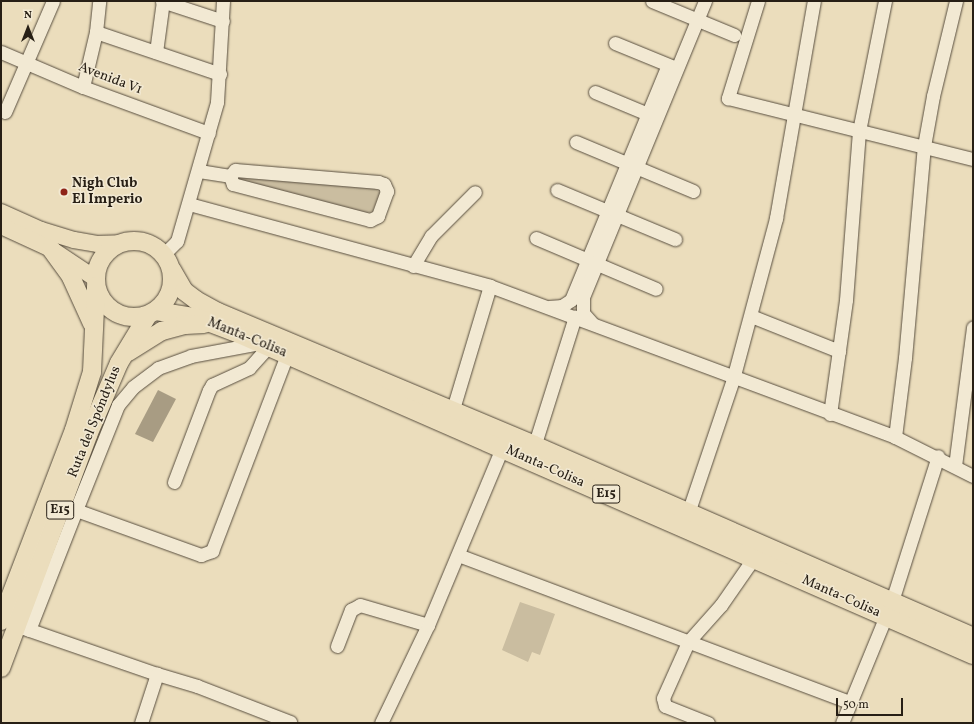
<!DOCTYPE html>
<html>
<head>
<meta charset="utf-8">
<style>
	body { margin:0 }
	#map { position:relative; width:974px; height:724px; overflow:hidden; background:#ebddbc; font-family:Vollkorn,serif }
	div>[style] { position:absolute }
	.green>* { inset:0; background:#cabda0 }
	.water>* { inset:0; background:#a89c83 }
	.roads { filter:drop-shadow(0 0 1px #584e3f) drop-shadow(0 0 1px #584e3f) }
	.minor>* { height:13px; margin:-6.5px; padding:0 6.5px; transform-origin:6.5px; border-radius:6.5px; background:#f2e9d3 }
	.major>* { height:16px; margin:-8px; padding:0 8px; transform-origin:8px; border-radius:8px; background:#ebddbc }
	.highway>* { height:18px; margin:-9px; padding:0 9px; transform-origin:9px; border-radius:9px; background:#ebddbc }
	.highway>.ring { margin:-9px; padding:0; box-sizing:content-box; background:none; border:18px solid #ebddbc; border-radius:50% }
	.dots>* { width:11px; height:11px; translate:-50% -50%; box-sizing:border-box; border:2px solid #f2e9d3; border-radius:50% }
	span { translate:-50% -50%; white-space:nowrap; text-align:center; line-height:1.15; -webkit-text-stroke:3px #f2e9d3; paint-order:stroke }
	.shield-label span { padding:1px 3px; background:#f2e9d3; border:1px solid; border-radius:3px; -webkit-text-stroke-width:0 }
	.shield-label { font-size:13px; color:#271f15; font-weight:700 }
	.street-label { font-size:14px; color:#271f15 }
	.poi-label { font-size:14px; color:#271f15; font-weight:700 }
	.left { translate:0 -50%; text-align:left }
	.frame { position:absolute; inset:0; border:2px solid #271f15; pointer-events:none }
	.north { position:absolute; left:8px; top:8px; width:40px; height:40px; -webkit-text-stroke:3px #f2e9d3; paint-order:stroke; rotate:0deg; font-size:11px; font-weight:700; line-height:16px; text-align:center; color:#271f15 }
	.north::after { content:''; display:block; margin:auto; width:14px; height:18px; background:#271f15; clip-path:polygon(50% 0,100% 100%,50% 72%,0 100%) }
	.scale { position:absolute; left:836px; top:698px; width:67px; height:18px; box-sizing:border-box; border:2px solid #271f15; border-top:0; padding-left:5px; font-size:12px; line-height:14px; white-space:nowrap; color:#271f15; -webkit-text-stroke:3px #f2e9d3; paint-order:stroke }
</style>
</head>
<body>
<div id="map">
	<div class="green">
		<div style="clip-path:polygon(237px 176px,375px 188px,380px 193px,373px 211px,366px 213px,238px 180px)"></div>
		<div style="clip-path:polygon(520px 602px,555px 614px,540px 655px,532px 652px,528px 662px,502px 650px)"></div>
	</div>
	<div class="water">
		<div style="clip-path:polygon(158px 390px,176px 399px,153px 442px,135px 434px)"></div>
	</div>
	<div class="roads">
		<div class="minor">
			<div style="left:162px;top:1px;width:64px;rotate:18.2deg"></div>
			<div style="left:652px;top:1px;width:89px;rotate:22.5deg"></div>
			<div style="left:758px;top:1px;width:102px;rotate:107.2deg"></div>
			<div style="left:728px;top:98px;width:252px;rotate:14deg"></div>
			<div style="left:96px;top:32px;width:131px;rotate:18.7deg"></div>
			<div style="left:615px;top:43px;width:66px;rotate:22.3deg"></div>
			<div style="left:1px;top:52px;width:89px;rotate:23.1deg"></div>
			<div style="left:83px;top:87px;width:134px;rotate:20.1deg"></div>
			<div style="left:156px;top:52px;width:51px;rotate:-82.2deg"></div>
			<div style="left:83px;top:87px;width:57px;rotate:-76.7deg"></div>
			<div style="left:96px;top:32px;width:31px;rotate:-84deg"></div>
			<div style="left:595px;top:92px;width:65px;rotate:22.6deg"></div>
			<div style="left:5px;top:112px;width:121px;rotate:-66.6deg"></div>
			<div style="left:576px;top:142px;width:127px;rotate:22.7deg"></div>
			<div style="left:235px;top:170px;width:144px;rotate:4.8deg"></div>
			<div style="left:378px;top:182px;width:6px;rotate:18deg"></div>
			<div style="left:384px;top:184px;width:8px;rotate:67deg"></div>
			<div style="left:387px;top:191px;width:27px;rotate:110deg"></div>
			<div style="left:378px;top:216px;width:9px;rotate:153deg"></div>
			<div style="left:370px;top:220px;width:142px;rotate:-165.3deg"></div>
			<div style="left:233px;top:184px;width:9px;rotate:-111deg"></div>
			<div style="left:230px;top:176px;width:8px;rotate:-50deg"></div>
			<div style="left:199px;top:171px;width:31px;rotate:9deg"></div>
			<div style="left:557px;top:190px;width:128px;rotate:22.6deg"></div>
			<div style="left:189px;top:204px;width:312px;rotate:15.2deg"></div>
			<div style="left:490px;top:286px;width:432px;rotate:20.4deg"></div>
			<div style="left:895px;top:437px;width:87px;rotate:26.6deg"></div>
			<div style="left:536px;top:238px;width:130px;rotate:23deg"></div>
			<div style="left:164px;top:254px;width:18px;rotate:-45deg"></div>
			<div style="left:177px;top:241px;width:145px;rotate:-73.9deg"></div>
			<div style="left:217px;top:102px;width:101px;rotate:-86.6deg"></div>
			<div style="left:413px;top:266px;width:35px;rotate:-59deg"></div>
			<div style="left:431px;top:236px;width:62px;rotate:-45deg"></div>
			<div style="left:549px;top:307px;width:13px;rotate:-4deg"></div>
			<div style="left:562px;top:306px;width:11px;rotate:-34deg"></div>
			<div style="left:571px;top:300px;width:254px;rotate:-67.6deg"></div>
			<div style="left:751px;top:316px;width:95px;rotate:21.7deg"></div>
			<div style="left:592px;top:323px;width:13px;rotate:-132deg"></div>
			<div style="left:583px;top:313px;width:16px;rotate:-90deg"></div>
			<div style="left:583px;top:297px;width:320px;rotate:-67.6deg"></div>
			<div style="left:830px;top:414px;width:115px;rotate:-82deg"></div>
			<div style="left:846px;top:300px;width:169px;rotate:-85.6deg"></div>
			<div style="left:859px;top:131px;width:133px;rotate:-78.7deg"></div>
			<div style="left:450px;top:419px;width:139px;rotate:-73.3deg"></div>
			<div style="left:895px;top:437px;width:80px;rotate:-82.8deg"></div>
			<div style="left:905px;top:358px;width:213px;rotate:-84.9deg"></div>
			<div style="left:924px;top:146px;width:51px;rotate:-79.8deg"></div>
			<div style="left:933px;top:96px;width:98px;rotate:-76.4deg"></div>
			<div style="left:532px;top:453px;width:143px;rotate:-72.5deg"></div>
			<div style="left:955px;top:466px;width:140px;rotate:-82.6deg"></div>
			<div style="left:174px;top:482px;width:98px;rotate:-69.2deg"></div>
			<div style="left:209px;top:390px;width:6px;rotate:-59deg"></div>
			<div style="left:212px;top:385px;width:41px;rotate:-24.7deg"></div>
			<div style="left:249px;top:368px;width:28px;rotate:-48deg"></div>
			<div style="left:76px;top:510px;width:113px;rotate:-68.2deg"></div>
			<div style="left:118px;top:405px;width:23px;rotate:-50deg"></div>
			<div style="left:133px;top:387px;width:31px;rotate:-37deg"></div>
			<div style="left:158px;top:368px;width:35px;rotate:-20deg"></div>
			<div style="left:191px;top:356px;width:70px;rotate:-10.7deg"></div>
			<div style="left:688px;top:513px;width:141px;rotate:-71.4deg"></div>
			<div style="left:733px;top:379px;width:167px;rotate:-75deg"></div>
			<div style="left:776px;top:218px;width:220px;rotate:-80.1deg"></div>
			<div style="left:458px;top:555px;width:419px;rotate:20.6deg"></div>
			<div style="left:21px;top:627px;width:144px;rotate:19.1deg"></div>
			<div style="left:157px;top:674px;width:42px;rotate:16.7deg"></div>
			<div style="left:197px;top:686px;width:100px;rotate:21.2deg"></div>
			<div style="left:29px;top:630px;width:129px;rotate:-68.6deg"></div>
			<div style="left:76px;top:510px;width:133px;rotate:19.8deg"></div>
			<div style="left:201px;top:555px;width:12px;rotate:-20deg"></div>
			<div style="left:212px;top:551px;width:210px;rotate:-69.1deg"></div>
			<div style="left:337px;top:646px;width:39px;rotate:-69deg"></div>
			<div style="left:351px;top:610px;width:10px;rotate:-29deg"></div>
			<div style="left:360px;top:605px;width:71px;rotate:16.4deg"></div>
			<div style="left:141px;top:723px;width:52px;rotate:-71.9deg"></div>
			<div style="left:381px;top:723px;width:109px;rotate:-64.4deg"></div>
			<div style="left:428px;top:625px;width:192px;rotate:-67.3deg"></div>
			<div style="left:708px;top:723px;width:46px;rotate:-158.4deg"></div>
			<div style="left:665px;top:706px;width:8px;rotate:-104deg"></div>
			<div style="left:663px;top:698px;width:61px;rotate:-65.9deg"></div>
			<div style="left:688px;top:642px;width:50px;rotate:-48.3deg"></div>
			<div style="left:721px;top:605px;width:56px;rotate:-55.2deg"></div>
			<div style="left:842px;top:723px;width:132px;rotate:-67.7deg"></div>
			<div style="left:892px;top:601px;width:152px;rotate:-72.4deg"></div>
		</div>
		<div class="major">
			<div style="left:1px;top:212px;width:44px;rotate:24.2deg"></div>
			<div style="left:41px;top:230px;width:34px;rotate:17deg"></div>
			<div style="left:74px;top:240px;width:23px;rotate:10deg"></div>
			<div style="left:97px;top:244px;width:24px;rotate:-2deg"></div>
			<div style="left:1px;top:226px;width:55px;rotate:24.7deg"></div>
			<div style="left:51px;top:249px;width:54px;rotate:33.7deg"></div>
		</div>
		<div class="highway">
			<div class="ring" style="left:96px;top:241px;width:58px;height:58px"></div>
			<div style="left:51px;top:249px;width:34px;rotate:54deg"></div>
			<div style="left:71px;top:277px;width:51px;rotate:65.5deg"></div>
			<div style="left:172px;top:270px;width:24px;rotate:60deg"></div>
			<div style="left:184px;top:291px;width:15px;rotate:37deg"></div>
			<div style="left:196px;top:300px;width:25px;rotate:29deg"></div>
			<div style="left:218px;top:312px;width:343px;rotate:22.8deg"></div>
			<div style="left:534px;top:445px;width:479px;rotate:23.6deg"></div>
			<div style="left:156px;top:311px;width:39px;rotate:9deg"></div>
			<div style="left:195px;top:317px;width:47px;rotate:21.1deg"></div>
			<div style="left:239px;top:334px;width:801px;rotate:23.62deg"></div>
			<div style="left:128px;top:352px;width:40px;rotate:-32deg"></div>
			<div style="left:162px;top:331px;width:24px;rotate:-15deg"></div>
			<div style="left:185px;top:325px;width:19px;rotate:-3deg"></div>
			<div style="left:1px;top:621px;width:204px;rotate:-69.1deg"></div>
			<div style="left:74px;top:430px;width:61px;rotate:-72.8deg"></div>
			<div style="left:92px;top:372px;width:86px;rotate:-87.3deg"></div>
			<div style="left:1px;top:668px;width:249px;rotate:-69.5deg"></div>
			<div style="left:88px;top:435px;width:78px;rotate:-66.7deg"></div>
			<div style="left:119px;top:363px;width:56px;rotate:-58.9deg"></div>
		</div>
	</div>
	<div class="dots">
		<div style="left:64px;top:192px;background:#8f2418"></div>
	</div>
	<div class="shield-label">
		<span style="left:606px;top:494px">E15</span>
		<span style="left:60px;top:510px">E15</span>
	</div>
	<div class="street-label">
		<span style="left:110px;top:79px;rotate:21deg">Avenida V1</span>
		<span style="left:247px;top:338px;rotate:22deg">Manta-Colisa</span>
		<span style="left:95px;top:422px;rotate:-68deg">Ruta del Spóndylus</span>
		<span style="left:545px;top:467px;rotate:24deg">Manta-Colisa</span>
		<span style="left:841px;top:597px;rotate:24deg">Manta-Colisa</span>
	</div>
	<div class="poi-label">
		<span class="left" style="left:72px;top:192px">Nigh Club<br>El Imperio</span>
	</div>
	<div class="frame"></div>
	<div class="north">N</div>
	<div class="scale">50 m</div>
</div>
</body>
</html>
